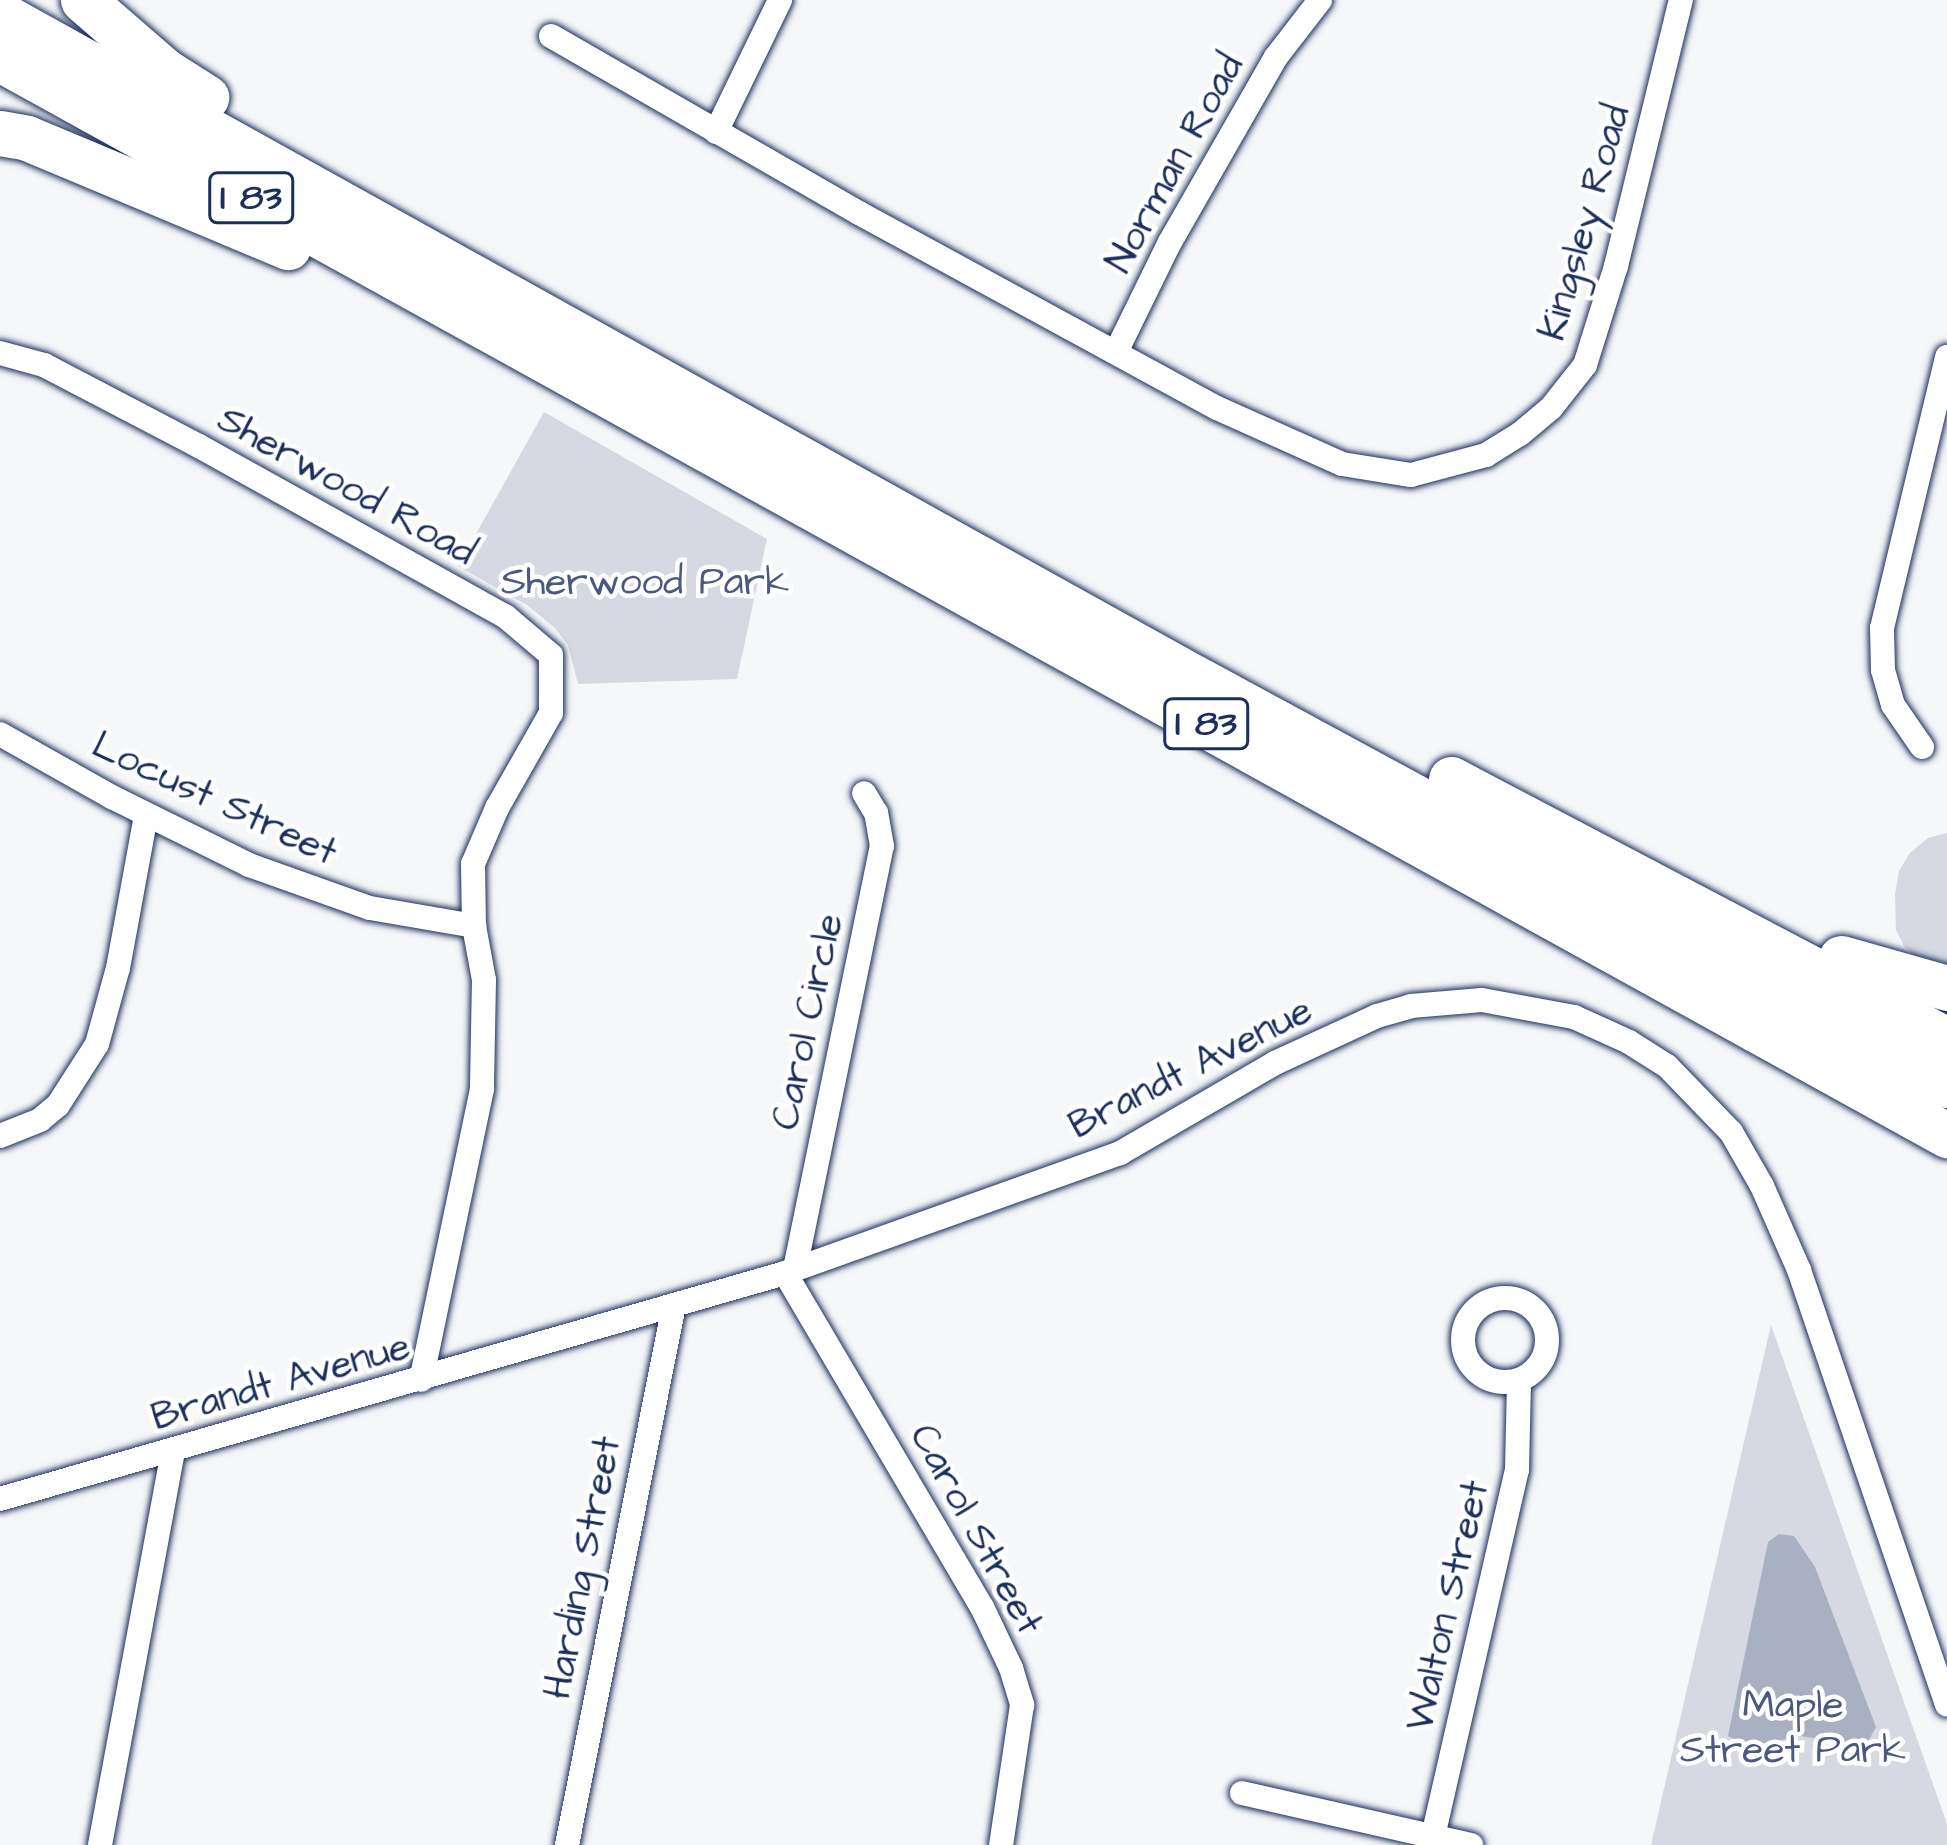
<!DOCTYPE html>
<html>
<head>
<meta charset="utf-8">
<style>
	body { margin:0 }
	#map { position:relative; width:1947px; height:1845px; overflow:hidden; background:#f6f7f9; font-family:"Architects Daughter",sans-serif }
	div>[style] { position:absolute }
	.green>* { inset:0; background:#d6d9e2 }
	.water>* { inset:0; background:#a9b0c1 }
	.roads { filter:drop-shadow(0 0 3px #1b2f5e) drop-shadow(0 0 3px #1b2f5e) }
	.minor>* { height:24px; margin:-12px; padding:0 12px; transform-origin:12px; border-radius:12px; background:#fff }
	.minor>.ring { margin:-12px; padding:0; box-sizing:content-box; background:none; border:24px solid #fff; border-radius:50% }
	.motorway>* { height:45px; margin:-22.5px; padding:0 22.5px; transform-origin:22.5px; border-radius:22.5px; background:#fff }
	span { translate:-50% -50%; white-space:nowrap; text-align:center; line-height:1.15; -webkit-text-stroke:9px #fff; paint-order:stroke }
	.shield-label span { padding:3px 9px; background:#fff; border:3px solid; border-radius:9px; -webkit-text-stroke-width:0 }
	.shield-label { font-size:36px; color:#1b2f5e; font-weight:700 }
	.street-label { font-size:39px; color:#1b2f5e }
	.park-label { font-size:39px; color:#4a5a7f }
</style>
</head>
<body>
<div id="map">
	<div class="green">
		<div style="clip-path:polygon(544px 412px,767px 539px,737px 679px,578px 684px,568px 645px,555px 628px,527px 605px,458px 566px)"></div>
		<div style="clip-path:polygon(1947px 833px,1947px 964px,1915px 957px,1904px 946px,1896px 930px,1895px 894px,1899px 871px,1910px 853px,1928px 838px)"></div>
		<div style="clip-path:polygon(1771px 1325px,1947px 1824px,1947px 1845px,1651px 1845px)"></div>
	</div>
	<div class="water">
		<div style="clip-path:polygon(1779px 1534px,1794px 1536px,1815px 1567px,1876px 1727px,1862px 1753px,1851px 1755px,1826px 1740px,1801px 1736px,1749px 1746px,1728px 1736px,1768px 1542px)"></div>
	</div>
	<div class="roads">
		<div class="minor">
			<div style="left:551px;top:36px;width:355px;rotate:29.9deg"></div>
			<div style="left:859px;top:213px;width:408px;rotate:28.6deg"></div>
			<div style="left:1217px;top:408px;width:137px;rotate:24.1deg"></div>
			<div style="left:1342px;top:464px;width:70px;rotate:9.1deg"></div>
			<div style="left:1411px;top:475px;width:78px;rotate:-14.9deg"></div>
			<div style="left:1486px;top:455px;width:40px;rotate:-32deg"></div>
			<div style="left:1520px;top:434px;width:40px;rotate:-40deg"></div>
			<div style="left:1551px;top:408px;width:55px;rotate:-51.7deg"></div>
			<div style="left:1585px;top:365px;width:104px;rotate:-72.6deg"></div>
			<div style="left:1616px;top:266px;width:274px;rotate:-76.3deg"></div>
			<div style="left:716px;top:132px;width:147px;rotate:-64.1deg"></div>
			<div style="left:1117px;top:350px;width:120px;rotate:-63.9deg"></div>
			<div style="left:1170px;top:242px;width:213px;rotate:-60.2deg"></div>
			<div style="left:1276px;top:57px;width:72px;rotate:-52.3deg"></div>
			<div style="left:0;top:353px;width:46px;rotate:15.3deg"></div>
			<div style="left:44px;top:365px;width:175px;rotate:27.6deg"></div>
			<div style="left:199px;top:446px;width:350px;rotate:29.1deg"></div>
			<div style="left:505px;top:616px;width:60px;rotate:40.3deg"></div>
			<div style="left:551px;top:655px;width:58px;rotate:90deg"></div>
			<div style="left:551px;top:713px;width:109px;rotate:119.6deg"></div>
			<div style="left:497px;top:808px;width:61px;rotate:113.2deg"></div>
			<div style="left:473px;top:864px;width:62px;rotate:89.1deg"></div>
			<div style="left:474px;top:926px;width:55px;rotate:79.5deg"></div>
			<div style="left:484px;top:980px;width:109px;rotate:91.1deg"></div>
			<div style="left:482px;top:1089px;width:297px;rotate:101.8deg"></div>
			<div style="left:0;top:734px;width:129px;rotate:29.4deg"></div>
			<div style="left:112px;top:797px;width:153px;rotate:26.4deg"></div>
			<div style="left:249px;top:865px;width:128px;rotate:19.6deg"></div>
			<div style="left:370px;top:908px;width:106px;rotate:9.8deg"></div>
			<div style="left:1922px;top:747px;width:51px;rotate:-124.6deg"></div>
			<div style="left:1893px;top:705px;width:36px;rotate:-106deg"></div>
			<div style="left:1883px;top:670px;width:42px;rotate:-91.4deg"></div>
			<div style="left:1882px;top:628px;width:279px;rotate:-76.5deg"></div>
			<div style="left:0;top:1136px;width:43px;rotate:-21.8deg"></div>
			<div style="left:40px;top:1120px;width:23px;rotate:-40deg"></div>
			<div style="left:58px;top:1105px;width:72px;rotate:-57.4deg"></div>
			<div style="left:97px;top:1044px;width:79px;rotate:-74.6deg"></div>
			<div style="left:118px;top:968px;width:155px;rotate:-79.6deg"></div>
			<div style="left:795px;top:1269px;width:432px;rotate:-78.4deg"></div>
			<div style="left:882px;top:846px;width:34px;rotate:-100deg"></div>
			<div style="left:876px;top:813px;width:23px;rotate:-121deg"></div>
			<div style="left:785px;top:1273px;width:388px;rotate:59.5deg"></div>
			<div style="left:982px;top:1607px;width:68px;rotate:64.6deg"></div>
			<div style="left:1011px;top:1668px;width:39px;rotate:73deg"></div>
			<div style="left:1022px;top:1705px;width:142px;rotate:98.5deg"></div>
			<div class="ring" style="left:1463px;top:1298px;width:60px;height:60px"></div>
			<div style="left:0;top:1499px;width:817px;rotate:-16.06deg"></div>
			<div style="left:785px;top:1273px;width:356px;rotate:-19.7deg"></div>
			<div style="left:1120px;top:1153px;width:179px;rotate:-30.1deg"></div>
			<div style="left:1275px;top:1063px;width:112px;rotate:-24.7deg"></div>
			<div style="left:1377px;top:1016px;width:35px;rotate:-16deg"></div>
			<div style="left:1411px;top:1006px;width:71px;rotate:-4.8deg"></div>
			<div style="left:1482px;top:1000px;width:94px;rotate:10.5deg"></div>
			<div style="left:1574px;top:1017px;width:60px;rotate:24.4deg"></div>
			<div style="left:1629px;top:1042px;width:45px;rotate:32.3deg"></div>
			<div style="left:1667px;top:1066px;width:92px;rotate:45.9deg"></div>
			<div style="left:1731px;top:1132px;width:62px;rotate:60.1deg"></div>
			<div style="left:1762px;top:1186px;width:92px;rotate:66.2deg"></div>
			<div style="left:1799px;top:1270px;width:459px;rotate:71.2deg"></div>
			<div style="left:1242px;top:1793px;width:235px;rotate:12.8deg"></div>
			<div style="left:100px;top:1845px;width:400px;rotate:-79.5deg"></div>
			<div style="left:567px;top:1845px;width:550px;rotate:-78.79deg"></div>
			<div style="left:1431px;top:1845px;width:385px;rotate:-77.1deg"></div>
			<div style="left:1517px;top:1470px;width:90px;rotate:-88.7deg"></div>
		</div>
		<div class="motorway">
			<div style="left:83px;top:0;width:108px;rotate:40.9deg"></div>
			<div style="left:165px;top:71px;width:49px;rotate:32.4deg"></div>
			<div style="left:0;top:14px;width:1346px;rotate:29.06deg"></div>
			<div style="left:1177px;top:668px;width:876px;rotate:28.44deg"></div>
			<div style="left:0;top:59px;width:2225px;rotate:28.93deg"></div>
			<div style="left:0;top:133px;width:27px;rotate:10deg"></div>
			<div style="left:27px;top:138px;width:283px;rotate:22.7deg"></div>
			<div style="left:1451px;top:779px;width:560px;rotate:27.75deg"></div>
			<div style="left:1841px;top:958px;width:110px;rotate:15.8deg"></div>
		</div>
	</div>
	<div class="shield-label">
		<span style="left:251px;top:198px">I 83</span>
		<span style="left:1206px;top:724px">I 83</span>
	</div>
	<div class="street-label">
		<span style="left:1176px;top:164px;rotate:-61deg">Norman Road</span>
		<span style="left:1586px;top:223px;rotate:-74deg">Kingsley Road</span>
		<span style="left:346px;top:487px;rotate:29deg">Sherwood Road</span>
		<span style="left:214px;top:800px;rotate:25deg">Locust Street</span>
		<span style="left:809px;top:1022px;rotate:-78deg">Carol Circle</span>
		<span style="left:1191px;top:1069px;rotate:-27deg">Brandt Avenue</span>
		<span style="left:281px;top:1383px;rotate:-16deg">Brandt Avenue</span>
		<span style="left:975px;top:1530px;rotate:61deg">Carol Street</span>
		<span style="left:584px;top:1568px;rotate:-79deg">Harding Street</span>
		<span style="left:1449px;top:1606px;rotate:-77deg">Walton Street</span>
	</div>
	<div class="park-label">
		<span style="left:645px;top:583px">Sherwood Park</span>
		<span style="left:1793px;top:1729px">Maple<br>Street Park</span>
	</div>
</div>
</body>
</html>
